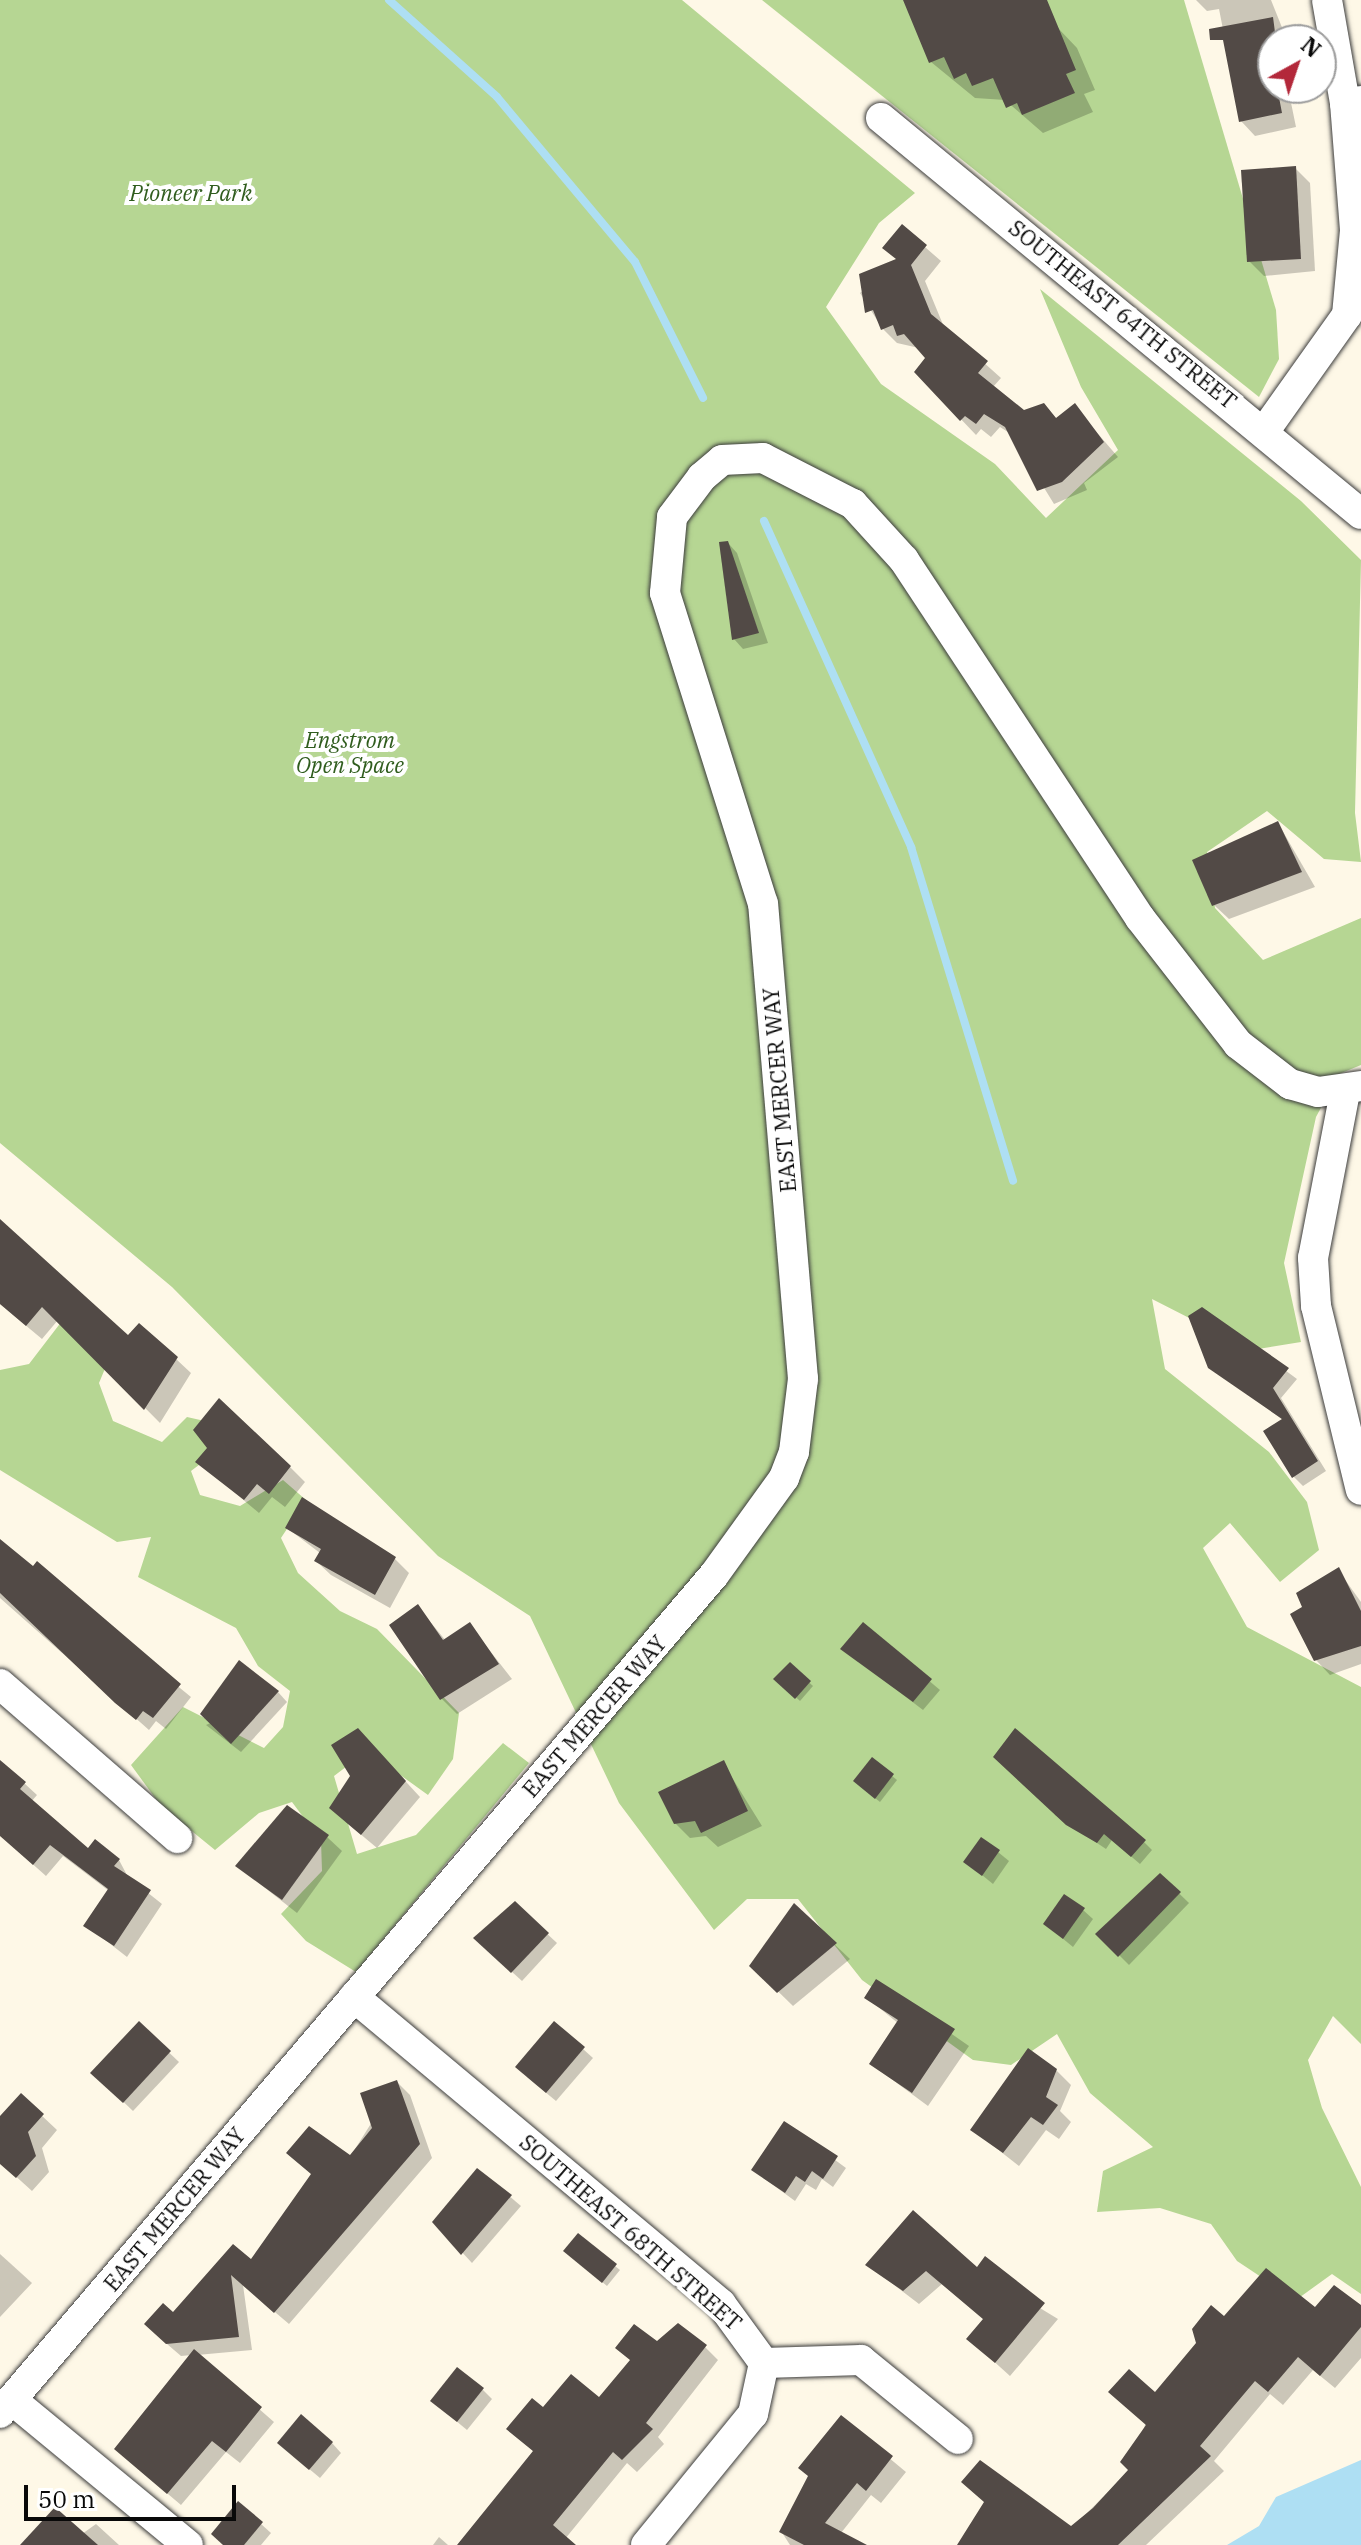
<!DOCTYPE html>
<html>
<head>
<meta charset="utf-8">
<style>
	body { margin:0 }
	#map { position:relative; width:1361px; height:2545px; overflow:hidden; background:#fef8e7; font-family:"IBM Plex Serif",serif }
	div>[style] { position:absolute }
	.forest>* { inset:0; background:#b6d693 }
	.water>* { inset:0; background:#aedff3 }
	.shadow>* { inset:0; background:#0003 }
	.stream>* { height:8px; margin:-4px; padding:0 4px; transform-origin:4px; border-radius:4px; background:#aedff3 }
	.building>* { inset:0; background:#524a46 }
	.roads { filter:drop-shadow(0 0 2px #3c3c3c) drop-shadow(0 0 2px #3c3c3c) }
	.minor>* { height:30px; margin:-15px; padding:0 15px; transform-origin:15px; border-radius:15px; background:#fff }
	span { translate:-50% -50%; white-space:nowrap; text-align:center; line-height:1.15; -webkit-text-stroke:8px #fff; paint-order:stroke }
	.park-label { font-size:22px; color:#305d1e; font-style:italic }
	.street-label { font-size:22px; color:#090909 }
	.north { position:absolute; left:1257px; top:24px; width:80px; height:80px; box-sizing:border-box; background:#fff; border:2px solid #9d9d9d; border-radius:50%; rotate:40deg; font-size:22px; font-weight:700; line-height:32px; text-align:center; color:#090909 }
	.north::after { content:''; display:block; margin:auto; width:28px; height:36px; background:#b3283a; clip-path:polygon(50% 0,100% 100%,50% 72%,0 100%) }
	.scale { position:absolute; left:24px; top:2485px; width:212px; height:36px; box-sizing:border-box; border:4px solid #090909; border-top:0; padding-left:10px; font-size:24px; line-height:28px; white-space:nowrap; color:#090909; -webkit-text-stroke:6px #fff; paint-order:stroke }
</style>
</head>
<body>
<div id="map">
	<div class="forest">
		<div style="clip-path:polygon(0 0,682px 0,915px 193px,879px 223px,826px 307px,881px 384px,995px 464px,1046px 518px,1118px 450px,1081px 387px,1040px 289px,1301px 501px,1361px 560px,1355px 813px,1361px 862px,1324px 859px,1267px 811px,1207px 852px,1215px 908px,1263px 960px,1361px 918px,1361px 1065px,1339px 1074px,1316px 1117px,1284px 1263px,1301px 1342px,1252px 1350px,1152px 1299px,1165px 1369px,1269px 1452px,1307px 1502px,1319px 1550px,1280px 1582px,1230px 1523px,1203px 1548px,1247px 1627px,1361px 1687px,1361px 2044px,1333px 2016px,1308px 2060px,1322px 2108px,1361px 2187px,1361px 2294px,1332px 2274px,1296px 2300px,1237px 2261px,1211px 2224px,1160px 2208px,1097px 2212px,1103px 2171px,1153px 2147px,1090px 2093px,1057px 2034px,1011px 2065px,973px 2060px,862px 1980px,798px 1899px,747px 1899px,714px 1930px,619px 1803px,530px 1616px,438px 1556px,172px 1287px,0 1143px)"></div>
		<div style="clip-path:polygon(762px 0,1184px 0,1276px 310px,1279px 359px,1259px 397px)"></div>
		<div style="clip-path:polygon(75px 1304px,119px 1335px,99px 1383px,113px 1421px,162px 1442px,187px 1417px,218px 1424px,225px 1445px,191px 1471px,200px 1495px,240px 1506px,283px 1480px,306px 1500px,281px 1538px,298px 1573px,340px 1611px,377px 1629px,459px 1713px,453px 1759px,428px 1795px,367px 1751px,334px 1776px,357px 1854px,416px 1835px,503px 1743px,529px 1763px,356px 1972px,306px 1941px,281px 1914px,322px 1871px,321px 1841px,292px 1802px,259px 1813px,215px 1850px,161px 1806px,131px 1765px,183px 1707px,264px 1748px,283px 1727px,290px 1691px,258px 1666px,236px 1628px,138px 1577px,151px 1537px,117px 1542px,0 1470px,0 1370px,29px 1364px)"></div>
	</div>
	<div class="water">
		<div style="clip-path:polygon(1361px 2460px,1361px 2545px,1227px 2545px,1259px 2526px,1276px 2497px)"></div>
	</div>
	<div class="shadow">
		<div style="clip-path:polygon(905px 0,994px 0,1057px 27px,1077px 48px,1095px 90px,1084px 94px,1093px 112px,1043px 133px,1005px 100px,975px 98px,931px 62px)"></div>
		<div style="clip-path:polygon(1196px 0,1271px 0,1287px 40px,1273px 40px,1273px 88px,1288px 88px,1296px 127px,1255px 136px,1241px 121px,1219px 9px,1207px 11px)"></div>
		<div style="clip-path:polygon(1295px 168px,1310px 183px,1315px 271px,1264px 276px,1249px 261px)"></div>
		<div style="clip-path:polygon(902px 227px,941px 261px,925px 281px,944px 327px,1001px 378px,993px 387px,1023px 412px,1043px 405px,1057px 419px,1074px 406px,1118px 457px,1084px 483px,1087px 490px,1054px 504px,1011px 434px,1000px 427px,991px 437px,981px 429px,976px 435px,916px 372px,927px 358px,919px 348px,897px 343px,882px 328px,860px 293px,898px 261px)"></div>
		<div style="clip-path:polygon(728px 543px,737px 553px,768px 643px,743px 649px,734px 639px)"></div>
		<div style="clip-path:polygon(1278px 823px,1315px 887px,1229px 919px,1214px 905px)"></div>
		<div style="clip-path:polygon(0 1221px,128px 1338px,176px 1359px,191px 1373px,160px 1423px,58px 1320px,42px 1339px,0 1304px)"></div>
		<div style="clip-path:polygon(1202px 1309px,1297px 1379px,1281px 1398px,1326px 1471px,1303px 1486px,1293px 1476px,1283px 1420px,1210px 1367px)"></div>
		<div style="clip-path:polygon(198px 1462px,290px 1467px,305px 1482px,285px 1507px,272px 1497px,259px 1513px)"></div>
		<div style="clip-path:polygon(287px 1528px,394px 1558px,409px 1573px,390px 1608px,331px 1575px,316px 1561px,320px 1553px)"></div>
		<div style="clip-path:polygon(0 1541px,191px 1697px,166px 1729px,156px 1721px,149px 1730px,0 1598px)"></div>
		<div style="clip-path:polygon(1338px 1570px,1361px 1602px,1361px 1664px,1330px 1675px,1316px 1660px,1305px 1608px)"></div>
		<div style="clip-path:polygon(418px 1607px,446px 1641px,469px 1624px,512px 1679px,457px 1714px,442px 1699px)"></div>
		<div style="clip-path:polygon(863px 1625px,940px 1690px,923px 1710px,843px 1649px)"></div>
		<div style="clip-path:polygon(790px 1665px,813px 1686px,800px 1701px,776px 1679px)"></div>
		<div style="clip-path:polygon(278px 1692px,287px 1702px,241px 1752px,206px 1725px)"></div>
		<div style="clip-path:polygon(372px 1745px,420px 1797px,377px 1848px,346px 1822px,352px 1776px)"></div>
		<div style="clip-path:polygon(872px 1760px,897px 1780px,880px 1802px,859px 1785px)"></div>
		<div style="clip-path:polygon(723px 1763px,762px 1826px,718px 1847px,706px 1836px,690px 1838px,675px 1823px)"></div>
		<div style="clip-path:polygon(0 1768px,24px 1783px,37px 1795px,31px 1802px,88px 1851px,119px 1860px,128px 1877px,162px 1904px,127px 1957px,86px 1925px,109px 1891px,63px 1856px,46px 1876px,0 1835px)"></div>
		<div style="clip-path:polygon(1051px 1803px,1144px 1842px,1152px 1850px,1140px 1864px,1112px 1840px,1106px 1849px,1055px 1815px)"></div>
		<div style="clip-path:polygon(327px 1837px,342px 1851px,297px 1913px,237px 1866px)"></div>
		<div style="clip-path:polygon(982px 1839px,1009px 1861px,993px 1884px,966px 1862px)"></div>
		<div style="clip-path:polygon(1160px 1875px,1189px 1903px,1129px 1965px,1098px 1934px)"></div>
		<div style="clip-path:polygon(515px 1904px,557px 1943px,522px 1981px,485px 1947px)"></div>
		<div style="clip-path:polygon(794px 1906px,850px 1959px,793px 2006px,752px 1966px)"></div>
		<div style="clip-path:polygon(1083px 1910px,1093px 1919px,1073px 1947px,1045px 1924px)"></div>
		<div style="clip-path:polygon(877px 1982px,969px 2046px,928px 2106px,871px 2064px,899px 2024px,866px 1997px)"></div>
		<div style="clip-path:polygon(139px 2024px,179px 2062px,133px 2111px,93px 2073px)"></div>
		<div style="clip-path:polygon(583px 2049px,593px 2058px,556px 2101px,527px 2077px)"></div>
		<div style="clip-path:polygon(1056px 2070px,1071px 2085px,1060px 2111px,1071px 2122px,1059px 2139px,1046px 2130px,1019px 2166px,973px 2130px)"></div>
		<div style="clip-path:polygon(397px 2082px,410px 2095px,432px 2158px,289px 2324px,243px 2285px,252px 2350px,197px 2355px,274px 2422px,240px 2463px,226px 2452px,181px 2505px,130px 2462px,192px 2355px,181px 2356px,160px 2338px,233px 2247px,252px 2262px,350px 2157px)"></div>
		<div style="clip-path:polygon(21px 2096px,57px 2130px,42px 2148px,49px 2172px,32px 2191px,0 2162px,0 2119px)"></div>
		<div style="clip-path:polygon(785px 2123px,846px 2168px,833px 2187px,822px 2179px,816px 2190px,806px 2184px,795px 2201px,753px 2170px)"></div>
		<div style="clip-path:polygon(478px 2170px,521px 2206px,472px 2263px,434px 2222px)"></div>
		<div style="clip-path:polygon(0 2254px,32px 2283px,0 2317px)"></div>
		<div style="clip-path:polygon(570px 2255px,615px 2266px,620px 2270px,607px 2286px)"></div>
		<div style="clip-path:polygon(868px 2265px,977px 2270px,1058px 2319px,1010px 2376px,969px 2339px,984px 2320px,942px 2284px,919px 2304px)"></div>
		<div style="clip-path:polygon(1361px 2308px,1361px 2358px,1335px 2388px,1313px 2370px,1283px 2405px,1270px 2394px,1214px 2461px,1224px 2471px,1146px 2545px,960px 2545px,1071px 2529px,1130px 2470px,1155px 2395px,1224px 2319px)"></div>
		<div style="clip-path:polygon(657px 2343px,705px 2347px,718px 2360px,658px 2437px,664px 2444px,637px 2472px,627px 2463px,565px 2539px,571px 2545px,460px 2545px,534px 2452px,509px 2429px,543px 2409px,599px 2400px)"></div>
		<div style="clip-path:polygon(483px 2390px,492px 2399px,467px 2430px,432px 2401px)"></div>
		<div style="clip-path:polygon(841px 2418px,906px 2472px,881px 2503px,871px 2495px,841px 2533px,862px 2545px,790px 2545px,781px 2531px)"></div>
		<div style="clip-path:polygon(332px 2443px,341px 2453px,320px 2478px,289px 2452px)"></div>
		<div style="clip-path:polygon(96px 2524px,119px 2545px,39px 2545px,82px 2534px)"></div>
		<div style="clip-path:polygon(261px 2524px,271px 2533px,261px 2545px,225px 2545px)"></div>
		<div style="clip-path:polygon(439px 2537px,448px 2545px,433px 2545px)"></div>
	</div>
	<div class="stream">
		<div style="left:389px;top:0;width:145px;rotate:41.9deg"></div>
		<div style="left:497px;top:97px;width:215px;rotate:50.1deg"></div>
		<div style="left:635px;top:262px;width:152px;rotate:63.4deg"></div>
		<div style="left:764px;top:521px;width:358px;rotate:65.7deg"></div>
		<div style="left:911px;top:847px;width:349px;rotate:73deg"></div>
	</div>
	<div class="building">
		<div style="clip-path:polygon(903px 0,1047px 0,1076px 70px,1066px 74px,1075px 93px,1022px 115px,1017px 103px,1006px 108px,993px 78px,972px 86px,966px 73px,954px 79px,944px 57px,929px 63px)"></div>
		<div style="clip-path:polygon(1273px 17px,1276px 40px,1269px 45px,1282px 113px,1239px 122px,1223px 40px,1210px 40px,1209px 29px)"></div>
		<div style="clip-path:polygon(1296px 166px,1301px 259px,1247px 262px,1241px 170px)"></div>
		<div style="clip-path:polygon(902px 224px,927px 245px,911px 265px,931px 314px,988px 361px,978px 373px,1024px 410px,1044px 403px,1056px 418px,1075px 403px,1104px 442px,1062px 482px,1037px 491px,1005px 427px,984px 414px,976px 424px,965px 416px,960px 421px,914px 372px,925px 358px,904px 334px,897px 336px,893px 325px,881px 330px,873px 310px,865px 313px,859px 274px,896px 259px,882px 248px)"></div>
		<div style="clip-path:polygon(728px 541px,759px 633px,732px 640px,719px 542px)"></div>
		<div style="clip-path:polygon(1278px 821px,1302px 872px,1212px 906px,1192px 860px)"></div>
		<div style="clip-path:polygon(0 1219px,128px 1335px,139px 1323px,178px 1357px,144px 1410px,42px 1307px,26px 1326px,0 1304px)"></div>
		<div style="clip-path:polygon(1202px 1307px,1289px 1368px,1273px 1388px,1318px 1461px,1292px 1478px,1263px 1431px,1282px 1419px,1208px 1368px,1188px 1316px)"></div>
		<div style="clip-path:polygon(219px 1398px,291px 1466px,269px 1494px,257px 1484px,244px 1500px,195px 1462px,207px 1448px,193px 1430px)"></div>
		<div style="clip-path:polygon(302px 1497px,396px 1557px,375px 1595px,314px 1561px,321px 1549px,285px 1528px)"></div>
		<div style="clip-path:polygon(0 1539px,33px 1566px,37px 1561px,181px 1684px,153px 1718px,143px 1711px,136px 1720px,115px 1703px,0 1593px)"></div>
		<div style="clip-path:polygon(1339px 1567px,1361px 1611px,1361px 1646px,1314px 1661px,1290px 1614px,1302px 1607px,1296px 1593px)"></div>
		<div style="clip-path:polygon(418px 1604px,443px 1640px,470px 1622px,499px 1664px,440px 1700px,389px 1625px)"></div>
		<div style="clip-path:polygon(863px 1622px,932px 1679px,913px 1702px,840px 1649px)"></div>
		<div style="clip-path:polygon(239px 1660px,279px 1691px,231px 1744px,200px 1714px)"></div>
		<div style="clip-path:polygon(790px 1662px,811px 1681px,795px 1699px,773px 1679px)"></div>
		<div style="clip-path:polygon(358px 1728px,406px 1781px,361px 1835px,329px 1808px,350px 1776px,331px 1745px)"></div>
		<div style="clip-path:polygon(1015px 1728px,1146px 1840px,1131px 1857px,1104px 1834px,1097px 1843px,1066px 1825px,993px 1757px)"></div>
		<div style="clip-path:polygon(872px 1757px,894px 1774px,875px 1799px,853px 1781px)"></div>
		<div style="clip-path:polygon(0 1760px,26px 1782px,20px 1789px,88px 1848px,95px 1839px,120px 1859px,114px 1866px,151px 1890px,114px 1946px,83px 1926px,108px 1889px,50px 1845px,33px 1865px,0 1836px)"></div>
		<div style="clip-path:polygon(724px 1760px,748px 1811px,701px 1833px,695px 1821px,674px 1824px,658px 1792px)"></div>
		<div style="clip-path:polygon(287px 1805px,329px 1835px,282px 1900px,235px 1866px)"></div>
		<div style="clip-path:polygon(981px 1837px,1000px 1850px,982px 1876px,963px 1862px)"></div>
		<div style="clip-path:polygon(1160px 1873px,1181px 1892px,1118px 1957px,1095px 1934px)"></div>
		<div style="clip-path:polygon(1064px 1894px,1085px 1908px,1063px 1939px,1043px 1924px)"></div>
		<div style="clip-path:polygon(515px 1901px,549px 1933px,511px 1973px,473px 1938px)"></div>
		<div style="clip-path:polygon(794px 1903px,837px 1943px,777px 1993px,749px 1966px)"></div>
		<div style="clip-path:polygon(876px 1979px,955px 2029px,912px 2093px,869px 2064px,898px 2020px,864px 1998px)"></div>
		<div style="clip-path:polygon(139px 2021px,171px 2051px,123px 2103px,90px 2073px)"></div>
		<div style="clip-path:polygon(554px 2021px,585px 2047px,546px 2093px,515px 2067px)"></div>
		<div style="clip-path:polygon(1028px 2048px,1057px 2069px,1046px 2097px,1058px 2105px,1043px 2125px,1031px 2117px,1003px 2153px,970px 2130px)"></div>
		<div style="clip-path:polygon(397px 2080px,420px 2144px,274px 2313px,231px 2275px,239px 2337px,166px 2344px,144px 2324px,163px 2303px,173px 2312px,233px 2244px,251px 2259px,311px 2174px,286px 2153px,309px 2126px,350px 2155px,372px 2128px,360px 2093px)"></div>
		<div style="clip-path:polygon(21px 2093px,44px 2114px,28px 2132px,36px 2156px,16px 2178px,0 2164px,0 2116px)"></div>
		<div style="clip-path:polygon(784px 2121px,838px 2156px,823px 2179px,812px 2171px,805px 2182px,796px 2176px,785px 2193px,751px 2170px)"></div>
		<div style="clip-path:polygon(477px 2168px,512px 2195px,461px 2255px,432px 2222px)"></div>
		<div style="clip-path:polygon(913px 2210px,977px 2267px,985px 2256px,1045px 2303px,995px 2363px,966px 2339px,983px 2319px,926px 2271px,903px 2291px,865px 2265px)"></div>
		<div style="clip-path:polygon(578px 2233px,617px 2264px,602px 2283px,563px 2251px)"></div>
		<div style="clip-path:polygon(1266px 2268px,1315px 2307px,1334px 2285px,1361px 2305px,1361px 2327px,1320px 2376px,1298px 2357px,1268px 2392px,1255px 2381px,1200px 2446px,1211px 2456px,1118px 2545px,957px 2545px,984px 2502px,961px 2482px,980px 2460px,1071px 2526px,1093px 2508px,1128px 2470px,1120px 2462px,1146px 2425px,1108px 2392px,1129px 2369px,1155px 2392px,1196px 2343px,1192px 2329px,1211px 2305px,1224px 2316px)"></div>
		<div style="clip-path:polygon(678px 2323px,707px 2345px,646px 2423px,653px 2429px,622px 2460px,613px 2452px,553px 2525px,576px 2545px,457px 2545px,533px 2451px,506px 2429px,532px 2398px,543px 2407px,571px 2374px,599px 2397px,630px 2360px,615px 2348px,634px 2324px,657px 2341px)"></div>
		<div style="clip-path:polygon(194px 2349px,262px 2407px,226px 2452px,212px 2441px,167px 2494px,114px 2449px)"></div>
		<div style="clip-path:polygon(457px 2367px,484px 2388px,457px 2422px,430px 2401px)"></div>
		<div style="clip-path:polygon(301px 2414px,333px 2442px,309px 2470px,277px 2443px)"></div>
		<div style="clip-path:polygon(841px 2415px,893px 2456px,866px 2491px,857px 2483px,825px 2523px,867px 2545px,804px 2545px,779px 2532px,808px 2476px,798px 2468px)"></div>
		<div style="clip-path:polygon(238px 2501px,263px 2522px,244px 2545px,223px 2545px,211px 2534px)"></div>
		<div style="clip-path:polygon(55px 2507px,98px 2545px,20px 2545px)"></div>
	</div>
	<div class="roads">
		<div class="minor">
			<div style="left:1327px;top:0;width:105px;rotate:80.1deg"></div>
			<div style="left:881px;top:118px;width:622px;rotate:39.52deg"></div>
			<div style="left:1266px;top:429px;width:140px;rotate:-54.6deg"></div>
			<div style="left:1347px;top:315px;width:85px;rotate:-84.6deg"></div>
			<div style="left:1355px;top:230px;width:127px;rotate:-94.5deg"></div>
			<div style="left:1345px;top:103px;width:16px;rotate:-7deg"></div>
			<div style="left:1345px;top:1092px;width:169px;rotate:100.9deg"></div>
			<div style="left:1313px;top:1258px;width:48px;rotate:86.4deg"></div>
			<div style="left:1316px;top:1306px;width:189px;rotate:76.3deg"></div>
			<div style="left:0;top:1684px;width:235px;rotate:41deg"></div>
			<div style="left:354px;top:1997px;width:478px;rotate:39.9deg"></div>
			<div style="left:721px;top:2304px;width:73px;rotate:53.9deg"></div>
			<div style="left:764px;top:2363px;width:97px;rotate:-1.8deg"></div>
			<div style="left:861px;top:2360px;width:125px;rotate:39.2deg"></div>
			<div style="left:12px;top:2400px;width:228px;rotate:39.5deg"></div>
			<div style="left:0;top:2413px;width:1101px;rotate:-49.57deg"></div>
			<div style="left:714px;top:1575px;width:120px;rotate:-54.2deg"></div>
			<div style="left:784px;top:1478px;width:28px;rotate:-69deg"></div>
			<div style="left:794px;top:1452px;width:74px;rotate:-83deg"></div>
			<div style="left:803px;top:1379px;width:477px;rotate:-94.8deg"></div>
			<div style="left:763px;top:904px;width:326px;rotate:-107.5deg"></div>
			<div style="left:665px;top:593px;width:76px;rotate:-84.7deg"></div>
			<div style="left:672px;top:517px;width:50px;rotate:-53.1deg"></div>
			<div style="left:702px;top:477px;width:26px;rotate:-40deg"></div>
			<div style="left:722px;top:460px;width:41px;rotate:-2.8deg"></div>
			<div style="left:763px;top:458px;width:101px;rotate:27.1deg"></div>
			<div style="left:853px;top:504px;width:76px;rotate:47.7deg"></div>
			<div style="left:904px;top:560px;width:429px;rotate:56.6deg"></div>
			<div style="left:1140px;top:918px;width:160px;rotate:52.1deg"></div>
			<div style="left:1238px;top:1044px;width:66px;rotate:37.6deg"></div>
			<div style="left:1290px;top:1084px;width:29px;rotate:16deg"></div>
			<div style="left:1318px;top:1092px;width:43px;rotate:-7.9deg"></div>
			<div style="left:646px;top:2545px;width:169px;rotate:-50.8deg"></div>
			<div style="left:753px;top:2414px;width:52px;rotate:-77.8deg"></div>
		</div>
	</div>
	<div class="park-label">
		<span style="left:191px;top:193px">Pioneer Park</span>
		<span style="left:350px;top:752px">Engstrom<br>Open Space</span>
	</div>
	<div class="street-label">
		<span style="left:1123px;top:314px;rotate:39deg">SOUTHEAST 64TH STREET</span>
		<span style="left:779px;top:1090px;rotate:-95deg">EAST MERCER WAY</span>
		<span style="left:594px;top:1716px;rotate:-49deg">EAST MERCER WAY</span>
		<span style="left:174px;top:2209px;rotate:-50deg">EAST MERCER WAY</span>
		<span style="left:631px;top:2232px;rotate:41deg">SOUTHEAST 68TH STREET</span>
	</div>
	<div class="north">N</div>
	<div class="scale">50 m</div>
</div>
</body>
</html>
